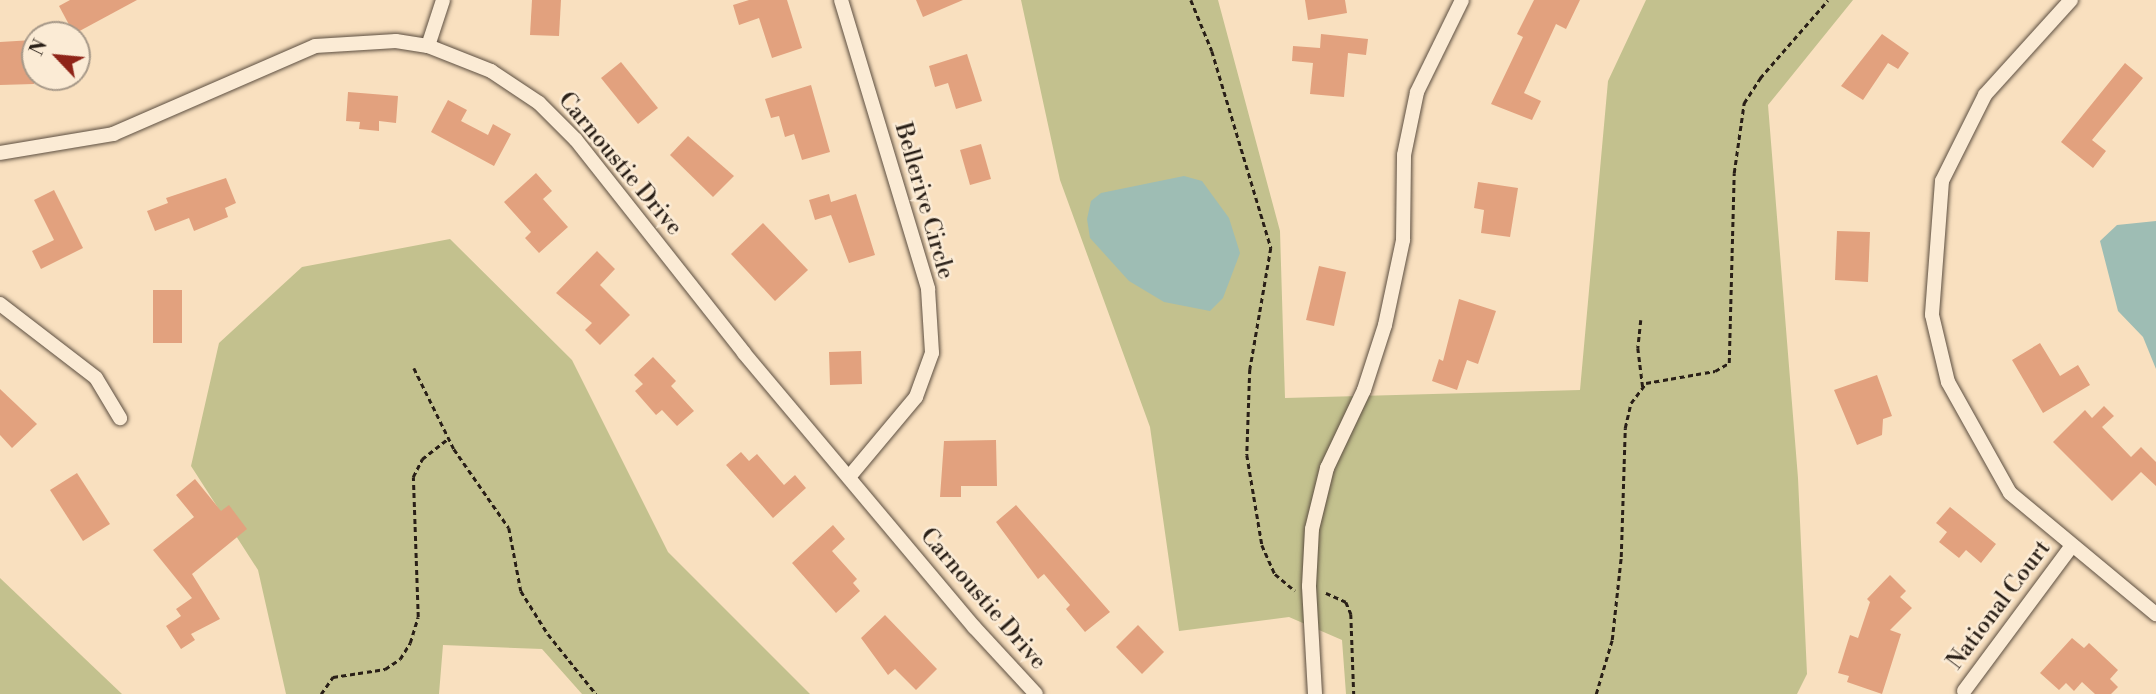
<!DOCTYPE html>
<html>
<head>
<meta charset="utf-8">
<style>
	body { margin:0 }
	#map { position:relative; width:2156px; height:694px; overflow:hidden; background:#f9e0bf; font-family:"Libre Bodoni",serif }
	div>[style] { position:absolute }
	.green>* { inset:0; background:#c3c18e }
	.water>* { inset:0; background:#9ebdb4 }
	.building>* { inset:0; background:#e2a17e }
	.path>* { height:2.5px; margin-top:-1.25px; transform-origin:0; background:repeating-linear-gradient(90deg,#291f17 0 5px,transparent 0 8.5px) }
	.roads { filter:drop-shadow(0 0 2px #5d4f41) drop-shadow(0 0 2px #5d4f41) }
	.street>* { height:14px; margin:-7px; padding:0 7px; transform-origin:7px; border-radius:7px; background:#fbebd5 }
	span { translate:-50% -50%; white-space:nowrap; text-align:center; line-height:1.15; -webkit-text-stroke:5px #fbebd5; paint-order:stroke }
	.street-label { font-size:23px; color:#291f17 }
	.north { position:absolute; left:21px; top:21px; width:70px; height:70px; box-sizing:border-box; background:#fbebd5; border:2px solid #a79989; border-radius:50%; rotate:296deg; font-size:19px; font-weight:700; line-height:28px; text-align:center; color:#291f17 }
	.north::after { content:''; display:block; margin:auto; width:24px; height:32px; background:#8f2418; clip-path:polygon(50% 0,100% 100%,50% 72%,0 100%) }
</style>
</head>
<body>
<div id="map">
	<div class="green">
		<div style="clip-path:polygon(1021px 0,1218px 0,1280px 231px,1285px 398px,1580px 390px,1608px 81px,1646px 0,1853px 0,1768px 105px,1798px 478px,1807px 674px,1797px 694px,1346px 694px,1342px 640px,1289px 617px,1179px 631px,1150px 427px,1060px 180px)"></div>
		<div style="clip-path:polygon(450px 239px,572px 360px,668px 552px,810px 694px,582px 694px,542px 649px,443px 645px,439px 694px,286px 694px,258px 570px,191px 466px,219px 343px,302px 267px)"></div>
		<div style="clip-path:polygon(0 578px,122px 694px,0 694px)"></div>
	</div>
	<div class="water">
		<div style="clip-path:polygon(1184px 176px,1202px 181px,1229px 218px,1240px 253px,1223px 298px,1210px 311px,1164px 302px,1129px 281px,1090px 238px,1087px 219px,1091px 201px,1101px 193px)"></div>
		<div style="clip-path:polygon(2156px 221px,2156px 369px,2143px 337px,2118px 311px,2100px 241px,2117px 225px)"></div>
	</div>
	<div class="building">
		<div style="clip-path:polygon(70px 0,137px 0,74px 34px,59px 6px)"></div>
		<div style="clip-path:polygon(532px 0,561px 0,559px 36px,530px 35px)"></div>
		<div style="clip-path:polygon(749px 0,787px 0,802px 48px,772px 58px,759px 18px,739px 25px,733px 5px)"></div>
		<div style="clip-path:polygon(916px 0,963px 0,923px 17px)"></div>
		<div style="clip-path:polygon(1305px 0,1345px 0,1347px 13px,1308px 20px)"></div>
		<div style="clip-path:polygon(1534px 0,1580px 0,1566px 29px,1556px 24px,1524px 93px,1541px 101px,1532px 120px,1491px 104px,1523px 37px,1517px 34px)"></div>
		<div style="clip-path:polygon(1321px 34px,1368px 39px,1366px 55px,1348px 53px,1344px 97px,1310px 94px,1313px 63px,1292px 61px,1293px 46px,1320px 48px)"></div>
		<div style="clip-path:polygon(1882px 34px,1909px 53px,1898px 69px,1888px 63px,1863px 100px,1841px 86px)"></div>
		<div style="clip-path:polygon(33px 40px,34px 84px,0 85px,0 42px)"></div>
		<div style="clip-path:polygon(967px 54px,982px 101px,956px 109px,948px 83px,935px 87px,929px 66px)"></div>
		<div style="clip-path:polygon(621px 62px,658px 108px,638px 124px,601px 78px)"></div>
		<div style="clip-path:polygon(2125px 63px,2143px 78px,2092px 140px,2106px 151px,2093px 168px,2061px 142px)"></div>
		<div style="clip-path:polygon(811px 85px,830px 152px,802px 160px,794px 134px,785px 137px,779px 116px,771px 118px,765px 99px)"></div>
		<div style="clip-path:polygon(348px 92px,398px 96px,396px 123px,379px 121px,379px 131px,359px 129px,360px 122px,346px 121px)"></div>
		<div style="clip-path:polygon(448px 100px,467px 110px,461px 121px,488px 135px,493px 124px,511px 134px,494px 166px,431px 132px)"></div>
		<div style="clip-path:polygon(688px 136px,734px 176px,713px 197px,670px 155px)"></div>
		<div style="clip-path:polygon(981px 144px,991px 179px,970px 185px,960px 150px)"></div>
		<div style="clip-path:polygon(536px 173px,552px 191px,543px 199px,568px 227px,539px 253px,525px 238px,531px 232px,504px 202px)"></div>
		<div style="clip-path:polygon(226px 178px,236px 203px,225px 208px,228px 217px,194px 231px,189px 218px,155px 231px,147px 211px,168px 203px,166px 198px)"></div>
		<div style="clip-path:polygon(1478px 182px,1518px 188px,1510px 237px,1481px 233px,1484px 210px,1474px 208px)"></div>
		<div style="clip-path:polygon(54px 190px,83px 248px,41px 269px,32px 251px,54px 240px,34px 200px)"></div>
		<div style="clip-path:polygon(829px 194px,831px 202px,856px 194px,875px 255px,849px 263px,831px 215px,815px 220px,809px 200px)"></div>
		<div style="clip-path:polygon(763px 223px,808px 270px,775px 301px,731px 254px)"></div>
		<div style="clip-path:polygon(1837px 231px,1870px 232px,1868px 282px,1835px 280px)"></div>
		<div style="clip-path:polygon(597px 251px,615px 269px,600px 285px,630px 315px,600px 345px,585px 330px,592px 323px,556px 293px)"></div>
		<div style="clip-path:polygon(1319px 266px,1346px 272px,1334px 326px,1306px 320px)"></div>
		<div style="clip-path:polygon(153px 290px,182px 290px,182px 343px,153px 343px)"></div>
		<div style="clip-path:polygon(1459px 299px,1496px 311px,1478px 364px,1467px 360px,1457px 390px,1432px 381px,1439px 359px,1443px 361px)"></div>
		<div style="clip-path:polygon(2040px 343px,2060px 376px,2078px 365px,2090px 385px,2043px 413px,2012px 360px)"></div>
		<div style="clip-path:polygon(861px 351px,862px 384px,830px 385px,829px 352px)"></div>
		<div style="clip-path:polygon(653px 357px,676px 381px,671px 386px,694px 411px,677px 426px,662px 410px,656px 415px,635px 391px,643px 384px,634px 375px)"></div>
		<div style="clip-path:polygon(1877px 375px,1892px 416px,1883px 419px,1882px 435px,1857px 445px,1834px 390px)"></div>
		<div style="clip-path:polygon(0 389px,37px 424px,12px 448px,0 435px)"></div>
		<div style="clip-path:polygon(2104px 406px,2114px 416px,2102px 427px,2131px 457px,2141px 447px,2156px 462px,2156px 486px,2141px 472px,2112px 501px,2053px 442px,2085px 410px,2092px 418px)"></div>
		<div style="clip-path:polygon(996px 440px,997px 486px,961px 486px,961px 497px,940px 497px,944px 441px)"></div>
		<div style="clip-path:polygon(741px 452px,749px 461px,757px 454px,784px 485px,795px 475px,806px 488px,773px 518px,726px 465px)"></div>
		<div style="clip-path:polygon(77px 473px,110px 524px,83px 541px,50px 490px)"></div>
		<div style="clip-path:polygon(195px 479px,221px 511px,229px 505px,247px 529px,192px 574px,220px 619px,191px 634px,195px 640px,181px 649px,166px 626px,181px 616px,176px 609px,192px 598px,153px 550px,194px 517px,176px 495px)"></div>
		<div style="clip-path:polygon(1016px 505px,1110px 612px,1085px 632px,1066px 609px,1070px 605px,1044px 574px,1038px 579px,996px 522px)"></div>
		<div style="clip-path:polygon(1950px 507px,1996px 544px,1981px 563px,1966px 550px,1959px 558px,1939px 542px,1947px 532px,1936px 523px)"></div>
		<div style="clip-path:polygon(833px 525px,845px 539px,832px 551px,857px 579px,853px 583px,860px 591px,836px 613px,792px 563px)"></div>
		<div style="clip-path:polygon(1890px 575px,1906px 591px,1900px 597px,1912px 608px,1890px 630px,1901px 634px,1882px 694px,1847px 682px,1849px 676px,1838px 673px,1850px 635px,1858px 638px,1870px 602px,1867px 599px)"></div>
		<div style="clip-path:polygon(885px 615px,937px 669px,916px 690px,895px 669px,888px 675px,861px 638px)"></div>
		<div style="clip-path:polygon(1138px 625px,1164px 652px,1142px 674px,1116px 647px)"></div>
		<div style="clip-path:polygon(2072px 638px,2084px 648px,2089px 643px,2118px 670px,2110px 679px,2118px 687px,2111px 694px,2095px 694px,2082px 682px,2074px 691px,2066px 683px,2059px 690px,2040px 673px)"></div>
	</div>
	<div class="path">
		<div style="left:1191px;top:0;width:55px;rotate:67.6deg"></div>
		<div style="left:1212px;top:51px;width:206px;rotate:73.3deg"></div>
		<div style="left:1271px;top:248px;width:123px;rotate:99.8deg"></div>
		<div style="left:1250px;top:369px;width:86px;rotate:92deg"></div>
		<div style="left:1247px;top:455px;width:91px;rotate:80.5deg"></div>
		<div style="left:1262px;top:545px;width:32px;rotate:66deg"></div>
		<div style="left:1275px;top:574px;width:26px;rotate:40deg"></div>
		<div style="left:1641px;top:320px;width:28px;rotate:96deg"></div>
		<div style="left:1638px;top:348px;width:40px;rotate:82.9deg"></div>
		<div style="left:414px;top:368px;width:90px;rotate:63.7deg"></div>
		<div style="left:454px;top:449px;width:96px;rotate:55.2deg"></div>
		<div style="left:509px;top:528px;width:64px;rotate:79.2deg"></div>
		<div style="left:521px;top:591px;width:51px;rotate:57.9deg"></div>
		<div style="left:548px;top:634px;width:77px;rotate:51.3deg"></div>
		<div style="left:1326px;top:593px;width:22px;rotate:24deg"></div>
		<div style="left:1346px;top:602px;width:13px;rotate:67deg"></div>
		<div style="left:1351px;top:614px;width:80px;rotate:87.9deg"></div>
		<div style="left:321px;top:694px;width:21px;rotate:-55deg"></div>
		<div style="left:333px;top:677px;width:53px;rotate:-8.7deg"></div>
		<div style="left:385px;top:669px;width:18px;rotate:-34deg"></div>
		<div style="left:400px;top:659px;width:19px;rotate:-58deg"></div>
		<div style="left:410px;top:643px;width:27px;rotate:-73deg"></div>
		<div style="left:418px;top:617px;width:140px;rotate:-92deg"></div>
		<div style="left:413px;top:477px;width:20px;rotate:-63deg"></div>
		<div style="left:422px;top:459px;width:34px;rotate:-38deg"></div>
		<div style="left:1596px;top:694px;width:56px;rotate:-73.5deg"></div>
		<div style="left:1612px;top:640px;width:83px;rotate:-83.8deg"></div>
		<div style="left:1621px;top:557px;width:129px;rotate:-88.2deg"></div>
		<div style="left:1625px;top:428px;width:26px;rotate:-77deg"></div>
		<div style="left:1631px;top:403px;width:25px;rotate:-53deg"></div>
		<div style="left:1646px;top:383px;width:70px;rotate:-9.9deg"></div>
		<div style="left:1715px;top:371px;width:16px;rotate:-30deg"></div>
		<div style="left:1729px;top:363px;width:190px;rotate:-88.5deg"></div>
		<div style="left:1734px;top:173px;width:71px;rotate:-81.9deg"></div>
		<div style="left:1744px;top:103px;width:30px;rotate:-57deg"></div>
		<div style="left:1760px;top:78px;width:103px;rotate:-48.9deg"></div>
	</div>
	<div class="roads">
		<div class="street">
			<div style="left:841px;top:0;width:302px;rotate:73.2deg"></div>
			<div style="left:928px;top:289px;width:64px;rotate:86.4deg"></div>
			<div style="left:932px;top:353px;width:47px;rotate:110deg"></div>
			<div style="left:916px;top:397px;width:104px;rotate:129.9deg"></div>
			<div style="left:2071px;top:0;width:128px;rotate:132.2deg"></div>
			<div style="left:1985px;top:95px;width:96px;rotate:116.6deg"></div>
			<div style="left:1942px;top:181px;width:134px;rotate:94.3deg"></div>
			<div style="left:1932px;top:315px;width:69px;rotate:76.6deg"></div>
			<div style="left:1948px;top:382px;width:127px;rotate:60.8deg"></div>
			<div style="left:2010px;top:493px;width:190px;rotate:39.7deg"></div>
			<div style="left:428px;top:46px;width:48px;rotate:-71.9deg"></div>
			<div style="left:0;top:153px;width:115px;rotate:-9.5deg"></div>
			<div style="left:113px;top:134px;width:220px;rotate:-23.5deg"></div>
			<div style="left:315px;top:46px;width:81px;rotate:-3.5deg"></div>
			<div style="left:396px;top:41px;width:32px;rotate:9deg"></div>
			<div style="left:428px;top:46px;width:68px;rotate:21.6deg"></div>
			<div style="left:491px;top:71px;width:58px;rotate:33.7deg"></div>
			<div style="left:539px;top:103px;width:52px;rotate:45deg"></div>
			<div style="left:576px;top:140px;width:271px;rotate:51.7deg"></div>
			<div style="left:744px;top:353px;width:358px;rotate:50deg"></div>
			<div style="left:974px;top:627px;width:91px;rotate:47.2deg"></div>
			<div style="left:0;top:304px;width:121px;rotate:37.6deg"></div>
			<div style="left:96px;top:378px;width:47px;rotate:59deg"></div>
			<div style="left:1964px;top:691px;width:179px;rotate:-53.4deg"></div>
			<div style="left:1315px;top:694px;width:108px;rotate:-93.2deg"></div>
			<div style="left:1309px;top:586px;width:57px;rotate:-87deg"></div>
			<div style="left:1312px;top:529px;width:63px;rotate:-76.2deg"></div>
			<div style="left:1327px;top:468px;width:86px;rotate:-64.6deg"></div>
			<div style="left:1364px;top:390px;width:68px;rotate:-72.1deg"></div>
			<div style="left:1385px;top:325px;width:87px;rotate:-78deg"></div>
			<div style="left:1403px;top:240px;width:85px;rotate:-89.3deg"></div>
			<div style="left:1404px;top:155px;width:64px;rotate:-78.3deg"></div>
			<div style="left:1417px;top:92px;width:102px;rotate:-63.9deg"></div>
		</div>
	</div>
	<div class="street-label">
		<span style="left:620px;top:164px;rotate:50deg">Carnoustie Drive</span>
		<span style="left:924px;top:201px;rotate:74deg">Bellerive Circle</span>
		<span style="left:983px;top:599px;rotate:49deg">Carnoustie Drive</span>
		<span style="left:1999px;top:605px;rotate:-53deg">National Court</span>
	</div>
	<div class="north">N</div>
</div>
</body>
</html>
